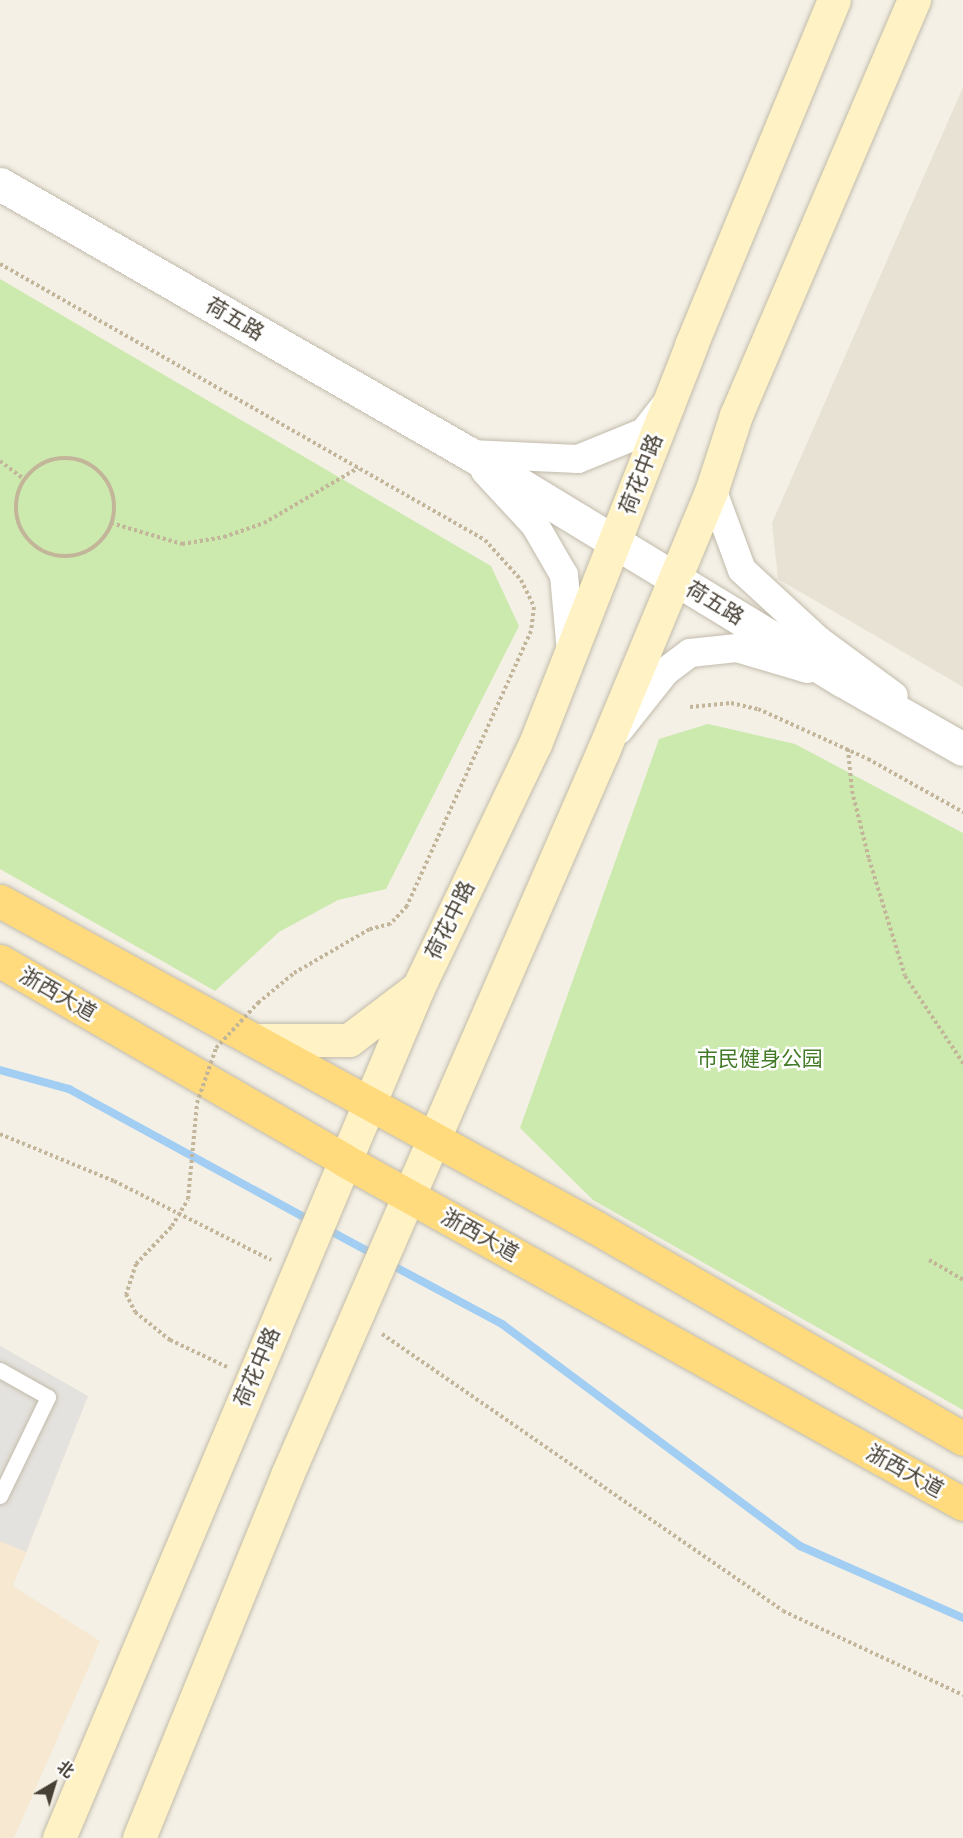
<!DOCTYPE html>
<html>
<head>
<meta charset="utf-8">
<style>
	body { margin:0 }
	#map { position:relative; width:963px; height:1838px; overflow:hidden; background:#f4f0e6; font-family:Figtree,"Noto Sans SC",sans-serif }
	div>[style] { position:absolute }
	.residential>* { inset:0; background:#e8e2d4 }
	.commercial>* { inset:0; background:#f6e8d1 }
	.green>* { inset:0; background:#cce9ae }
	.parking>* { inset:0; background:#e4e2de }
	.stream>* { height:8px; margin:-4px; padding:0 4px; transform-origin:4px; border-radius:4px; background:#a1cef2 }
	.path>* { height:4px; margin-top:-2px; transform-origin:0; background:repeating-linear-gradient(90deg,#c2b599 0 3px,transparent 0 6px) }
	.path>.ring { margin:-2px; padding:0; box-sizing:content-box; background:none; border:4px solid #c2b599; border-radius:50% }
	.roads { filter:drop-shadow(0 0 2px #c2bbab) drop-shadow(0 0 2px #c2bbab) }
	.service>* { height:15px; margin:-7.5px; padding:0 7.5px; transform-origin:7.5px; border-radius:7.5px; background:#fff }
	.minor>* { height:28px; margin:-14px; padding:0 14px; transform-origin:14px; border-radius:14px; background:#fff }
	.tertiary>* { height:33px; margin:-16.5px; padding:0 16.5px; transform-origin:16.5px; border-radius:16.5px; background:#fff }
	.secondary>* { height:33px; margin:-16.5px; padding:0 16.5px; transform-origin:16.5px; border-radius:16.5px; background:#fff3c5 }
	.trunk>* { height:33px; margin:-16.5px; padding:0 16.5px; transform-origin:16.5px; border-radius:16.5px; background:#ffdb7d }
	.path-bridge>* { height:4px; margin-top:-2px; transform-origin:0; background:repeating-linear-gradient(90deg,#c2b599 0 3px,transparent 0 6px) }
	span { translate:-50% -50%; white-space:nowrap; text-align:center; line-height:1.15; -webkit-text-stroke:5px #fff; paint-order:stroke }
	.street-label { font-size:21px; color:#474035 }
	.park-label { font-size:21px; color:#437a27 }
	.north { position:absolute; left:24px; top:1754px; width:60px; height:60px; -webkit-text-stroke:4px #fff; paint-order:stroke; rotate:38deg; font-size:16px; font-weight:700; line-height:24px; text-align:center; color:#474035 }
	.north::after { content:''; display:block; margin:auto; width:21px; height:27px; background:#474035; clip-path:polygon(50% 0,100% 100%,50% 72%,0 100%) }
</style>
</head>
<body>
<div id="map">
	<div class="residential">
		<div style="clip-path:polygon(963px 87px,963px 687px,778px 579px,772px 523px)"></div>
	</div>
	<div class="commercial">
		<div style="clip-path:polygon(0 1346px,88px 1396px,13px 1586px,100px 1641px,14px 1838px,0 1838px)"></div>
	</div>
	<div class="green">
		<div style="clip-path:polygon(0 279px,491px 566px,519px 626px,386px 889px,338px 900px,279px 932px,215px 991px,0 869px)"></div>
		<div style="clip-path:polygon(708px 724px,795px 744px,963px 833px,963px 1410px,593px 1200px,520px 1128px,659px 739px)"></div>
	</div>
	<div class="parking">
		<div style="clip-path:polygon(0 1346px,88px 1396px,26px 1552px,0 1541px)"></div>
	</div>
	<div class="stream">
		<div style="left:0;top:1070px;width:72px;rotate:15.4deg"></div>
		<div style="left:69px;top:1089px;width:276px;rotate:28.6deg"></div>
		<div style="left:323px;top:1227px;width:59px;rotate:28.3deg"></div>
		<div style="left:386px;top:1262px;width:132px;rotate:28.1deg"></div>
		<div style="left:502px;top:1324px;width:372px;rotate:36.7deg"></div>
		<div style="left:800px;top:1546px;width:178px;rotate:23.8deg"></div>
	</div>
	<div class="path">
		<div style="left:0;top:264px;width:558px;rotate:29.64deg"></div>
		<div style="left:485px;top:540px;width:54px;rotate:48deg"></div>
		<div style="left:521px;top:580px;width:30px;rotate:64deg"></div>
		<div style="left:534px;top:607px;width:24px;rotate:97deg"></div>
		<div style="left:531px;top:631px;width:302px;rotate:114.3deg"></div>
		<div style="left:407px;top:906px;width:25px;rotate:133deg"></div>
		<div style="left:390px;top:924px;width:21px;rotate:166deg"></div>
		<div class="ring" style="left:16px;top:458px;width:94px;height:94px"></div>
		<div style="left:0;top:461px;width:31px;rotate:37deg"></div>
		<div style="left:111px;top:523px;width:74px;rotate:16.5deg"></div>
		<div style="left:182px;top:544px;width:43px;rotate:-9.5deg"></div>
		<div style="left:224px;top:537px;width:42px;rotate:-19.3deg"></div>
		<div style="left:264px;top:523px;width:109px;rotate:-30.3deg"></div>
		<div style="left:690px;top:707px;width:41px;rotate:-5.6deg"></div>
		<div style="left:731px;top:703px;width:28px;rotate:13deg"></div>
		<div style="left:758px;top:709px;width:121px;rotate:24.4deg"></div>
		<div style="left:868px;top:759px;width:109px;rotate:29.2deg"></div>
		<div style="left:848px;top:749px;width:42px;rotate:84.6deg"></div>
		<div style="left:852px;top:791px;width:70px;rotate:76deg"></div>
		<div style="left:869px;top:859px;width:122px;rotate:72.9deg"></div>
		<div style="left:905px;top:976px;width:105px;rotate:56.3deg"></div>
		<div style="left:0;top:1134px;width:123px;rotate:22.4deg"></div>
		<div style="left:114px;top:1181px;width:176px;rotate:26.7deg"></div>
		<div style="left:929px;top:1260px;width:39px;rotate:30deg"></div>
		<div style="left:136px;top:1264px;width:32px;rotate:108deg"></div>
		<div style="left:126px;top:1294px;width:20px;rotate:63deg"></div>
		<div style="left:135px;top:1312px;width:45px;rotate:38.7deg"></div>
		<div style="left:170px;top:1340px;width:63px;rotate:25.3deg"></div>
		<div style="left:382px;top:1334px;width:487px;rotate:34.6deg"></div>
		<div style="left:783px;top:1611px;width:199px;rotate:25deg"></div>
	</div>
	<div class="roads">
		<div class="service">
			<div style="left:0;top:1370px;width:55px;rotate:29.4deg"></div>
			<div style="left:48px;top:1397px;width:110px;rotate:115.9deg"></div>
		</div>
		<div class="minor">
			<div style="left:470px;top:454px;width:108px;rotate:2.7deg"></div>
			<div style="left:578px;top:459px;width:71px;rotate:-22.2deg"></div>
			<div style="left:644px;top:432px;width:33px;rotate:-52deg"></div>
			<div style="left:485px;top:471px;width:74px;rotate:47.2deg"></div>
			<div style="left:535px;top:525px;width:58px;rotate:59.9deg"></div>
			<div style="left:564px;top:575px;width:77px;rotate:84.8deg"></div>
			<div style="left:712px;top:489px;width:86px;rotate:69.7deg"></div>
			<div style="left:742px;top:570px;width:103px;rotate:42.6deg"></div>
			<div style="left:818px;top:640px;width:94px;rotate:36.4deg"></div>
			<div style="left:619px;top:730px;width:75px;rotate:-51.5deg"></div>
			<div style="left:666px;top:671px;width:30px;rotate:-37deg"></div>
			<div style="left:690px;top:653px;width:47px;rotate:-6.1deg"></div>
			<div style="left:737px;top:648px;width:74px;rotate:16.5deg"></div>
		</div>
		<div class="tertiary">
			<div style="left:0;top:184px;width:542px;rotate:29.88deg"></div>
			<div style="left:470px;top:454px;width:435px;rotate:31.3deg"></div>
			<div style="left:842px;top:680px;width:139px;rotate:29.7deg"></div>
		</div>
		<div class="secondary">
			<div style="left:254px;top:1040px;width:95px"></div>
			<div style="left:349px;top:1040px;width:84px;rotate:-37.3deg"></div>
			<div style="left:59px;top:1838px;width:923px;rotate:-67.1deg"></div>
			<div style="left:418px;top:988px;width:271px;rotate:-64.4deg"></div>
			<div style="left:535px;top:744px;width:428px;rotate:-68.6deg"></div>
			<div style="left:691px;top:345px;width:373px;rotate:-67.5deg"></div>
			<div style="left:139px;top:1838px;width:392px;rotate:-67.8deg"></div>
			<div style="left:287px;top:1475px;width:790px;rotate:-66.42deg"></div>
			<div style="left:603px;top:751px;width:284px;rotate:-67.4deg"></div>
			<div style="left:712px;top:489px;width:78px;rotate:-72deg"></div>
			<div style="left:736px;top:415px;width:452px;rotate:-66.8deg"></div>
		</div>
		<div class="trunk">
			<div style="left:0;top:901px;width:678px;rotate:28.72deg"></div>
			<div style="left:595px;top:1227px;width:425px;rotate:29.9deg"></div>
			<div style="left:0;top:961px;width:397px;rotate:30deg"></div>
			<div style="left:344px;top:1160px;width:708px;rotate:29.06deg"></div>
		</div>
	</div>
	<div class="path-bridge">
		<div style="left:136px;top:1264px;width:52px;rotate:-46.5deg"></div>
		<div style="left:172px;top:1226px;width:31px;rotate:-59deg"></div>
		<div style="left:188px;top:1199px;width:96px;rotate:-84.6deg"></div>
		<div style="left:197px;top:1103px;width:58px;rotate:-70.9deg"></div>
		<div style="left:216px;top:1048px;width:62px;rotate:-47deg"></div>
		<div style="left:258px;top:1003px;width:47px;rotate:-39.8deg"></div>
		<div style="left:294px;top:973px;width:88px;rotate:-30.1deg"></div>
	</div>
	<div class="street-label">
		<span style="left:235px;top:319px;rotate:30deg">荷五路</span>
		<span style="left:641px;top:474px;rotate:-69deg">荷花中路</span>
		<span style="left:715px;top:603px;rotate:31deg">荷五路</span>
		<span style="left:450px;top:920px;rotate:-64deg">荷花中路</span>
		<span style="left:58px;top:994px;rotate:30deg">浙西大道</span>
		<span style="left:480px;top:1235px;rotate:29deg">浙西大道</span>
		<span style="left:257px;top:1367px;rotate:-67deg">荷花中路</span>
		<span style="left:905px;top:1471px;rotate:29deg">浙西大道</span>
	</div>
	<div class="park-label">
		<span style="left:760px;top:1059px">市民健身公园</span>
	</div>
	<div class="north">北</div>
</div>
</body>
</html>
